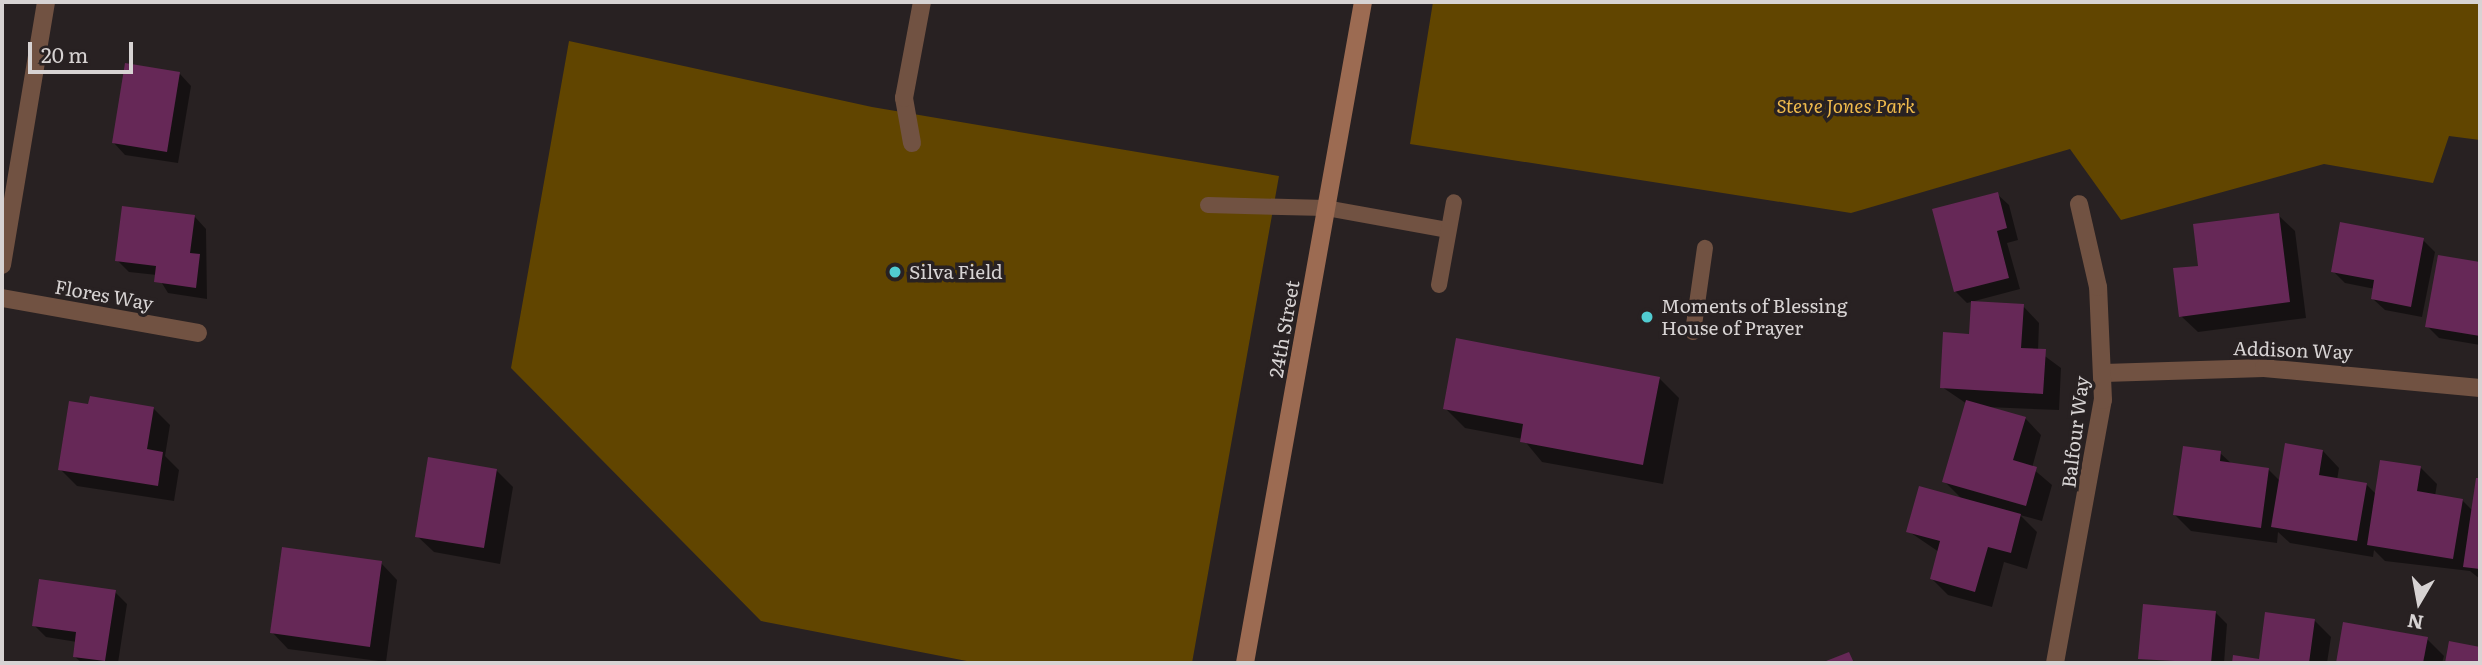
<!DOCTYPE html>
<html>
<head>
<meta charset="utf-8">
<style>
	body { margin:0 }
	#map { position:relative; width:2482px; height:665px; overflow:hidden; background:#282122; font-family:Literata,serif }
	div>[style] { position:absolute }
	.green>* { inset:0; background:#614500 }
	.shadow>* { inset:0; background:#0007 }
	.building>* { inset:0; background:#662857 }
	.lane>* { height:16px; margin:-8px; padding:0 8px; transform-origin:8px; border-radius:8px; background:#715242 }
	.street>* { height:18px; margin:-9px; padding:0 9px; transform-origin:9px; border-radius:9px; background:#715242 }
	.secondary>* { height:18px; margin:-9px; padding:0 9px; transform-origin:9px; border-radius:9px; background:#9c6b52 }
	.dots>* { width:19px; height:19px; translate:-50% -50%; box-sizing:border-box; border:4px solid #282122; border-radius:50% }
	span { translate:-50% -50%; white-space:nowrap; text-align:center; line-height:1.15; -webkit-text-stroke:7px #282122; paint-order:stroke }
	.park-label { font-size:19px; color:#efba4c; font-style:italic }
	.poi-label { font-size:19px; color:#d7d3d3 }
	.left { translate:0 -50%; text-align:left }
	.street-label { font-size:19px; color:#d7d3d3 }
	.frame { position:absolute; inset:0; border:4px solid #d7d3d3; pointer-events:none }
	.north { position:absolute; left:2384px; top:567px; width:70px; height:70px; -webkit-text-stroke:5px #282122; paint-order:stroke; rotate:190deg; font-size:19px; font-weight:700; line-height:28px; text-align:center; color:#d7d3d3 }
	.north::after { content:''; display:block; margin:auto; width:24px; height:32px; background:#d7d3d3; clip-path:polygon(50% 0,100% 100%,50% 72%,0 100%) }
	.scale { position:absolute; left:28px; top:42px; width:105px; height:32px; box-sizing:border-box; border:4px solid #d7d3d3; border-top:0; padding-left:9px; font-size:21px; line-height:24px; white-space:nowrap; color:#d7d3d3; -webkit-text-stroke:5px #282122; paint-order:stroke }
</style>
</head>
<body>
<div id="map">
	<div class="green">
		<div style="clip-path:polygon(1433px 2px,2480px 2px,2480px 140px,2449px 136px,2433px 183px,2324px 164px,2121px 220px,2070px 149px,1851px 213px,1410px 144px)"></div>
		<div style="clip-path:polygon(569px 41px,872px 107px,1279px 176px,1192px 663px,977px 663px,761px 621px,511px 368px)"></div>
	</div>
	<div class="shadow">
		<div style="clip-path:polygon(180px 74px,191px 86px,178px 163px,125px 155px,114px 143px)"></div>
		<div style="clip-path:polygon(1997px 194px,2009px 205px,2018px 240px,2007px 243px,2020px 289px,1967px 303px,1955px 291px)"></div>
		<div style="clip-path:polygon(2278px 215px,2295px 231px,2306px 318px,2198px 332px,2181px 316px,2200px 267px)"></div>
		<div style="clip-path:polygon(195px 217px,206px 229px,207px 299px,168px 293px,157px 275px,129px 272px,117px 260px)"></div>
		<div style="clip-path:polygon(2423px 240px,2435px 252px,2422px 317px,2385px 310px,2373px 299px,2375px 289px,2345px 283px,2333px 271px)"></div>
		<div style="clip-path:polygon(2439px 257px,2480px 264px,2480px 345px,2439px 338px,2427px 326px)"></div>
		<div style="clip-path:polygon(2023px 306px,2039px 323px,2038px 351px,2061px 368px,2059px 410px,1986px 407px,2025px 418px,2041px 435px,2032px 468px,2052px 485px,2042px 521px,2020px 515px,2037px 532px,2027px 569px,2004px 562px,1992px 607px,1948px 595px,1932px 579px,1939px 552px,1908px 531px,1963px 500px,1944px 481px,1967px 404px,1942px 387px,1971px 335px)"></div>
		<div style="clip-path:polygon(1659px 378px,1679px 398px,1663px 484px,1542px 462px,1523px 439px,1465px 428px,1445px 408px)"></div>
		<div style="clip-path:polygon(90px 406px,153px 408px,170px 425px,165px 456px,179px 470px,174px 501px,77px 486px,60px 469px)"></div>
		<div style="clip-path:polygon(2323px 451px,2339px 468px,2337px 480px,2366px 484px,2377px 495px,2421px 468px,2437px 484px,2435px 496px,2462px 500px,2473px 511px,2480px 480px,2480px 579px,2470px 571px,2385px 561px,2374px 550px,2373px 557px,2290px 543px,2278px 532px,2277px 543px,2191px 531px,2175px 515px,2220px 453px,2232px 464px,2268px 469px,2281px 482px)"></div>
		<div style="clip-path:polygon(496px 470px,513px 487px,500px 564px,434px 552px,417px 536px)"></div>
		<div style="clip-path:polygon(381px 563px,397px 580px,386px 662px,288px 649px,272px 632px)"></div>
		<div style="clip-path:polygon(115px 592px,127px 604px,118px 663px,82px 663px,74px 656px,77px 642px,46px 637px,34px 625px)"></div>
		<div style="clip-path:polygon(2216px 613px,2227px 624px,2224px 663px,2140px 658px)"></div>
		<div style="clip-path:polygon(2314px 620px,2331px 637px,2327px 663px,2234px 663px,2235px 657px,2260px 661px)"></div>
		<div style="clip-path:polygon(2344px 624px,2427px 639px,2444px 656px,2442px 663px,2337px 663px)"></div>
	</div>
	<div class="building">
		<div style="clip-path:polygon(125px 63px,180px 72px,167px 152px,112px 143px)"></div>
		<div style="clip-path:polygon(1998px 192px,2007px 228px,1997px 231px,2009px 278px,1954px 292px,1932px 209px)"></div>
		<div style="clip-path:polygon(122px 206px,195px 215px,190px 253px,200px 254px,196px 288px,154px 282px,156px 266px,115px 261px)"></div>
		<div style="clip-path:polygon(2279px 213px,2290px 302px,2179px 317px,2173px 268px,2198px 266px,2193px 224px)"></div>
		<div style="clip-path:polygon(2340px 222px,2424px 238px,2411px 307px,2371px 299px,2374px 280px,2331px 272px)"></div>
		<div style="clip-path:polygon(2438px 255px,2480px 262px,2480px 336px,2425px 327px)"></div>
		<div style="clip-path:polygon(1971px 301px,2024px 304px,2021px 348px,2046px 349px,2043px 394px,1940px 388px,1943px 332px,1969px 334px)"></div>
		<div style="clip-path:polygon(1456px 338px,1660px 377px,1643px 465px,1520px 442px,1523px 424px,1443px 409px)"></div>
		<div style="clip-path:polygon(90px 396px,154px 407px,147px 449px,163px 452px,158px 486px,58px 470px,69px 401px,88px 404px)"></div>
		<div style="clip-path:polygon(1966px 400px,2026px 417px,2013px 460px,2037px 467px,2026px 506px,1942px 482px)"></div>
		<div style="clip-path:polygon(2285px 443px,2323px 450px,2319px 475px,2367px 483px,2357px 541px,2271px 527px)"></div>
		<div style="clip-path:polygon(2183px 446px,2221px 451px,2220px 461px,2269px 468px,2261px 528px,2173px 515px)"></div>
		<div style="clip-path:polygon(428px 457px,497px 469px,484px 548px,415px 537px)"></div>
		<div style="clip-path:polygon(2380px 460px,2421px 466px,2417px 491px,2463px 499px,2453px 559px,2367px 545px)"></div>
		<div style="clip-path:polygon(2476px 478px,2480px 478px,2480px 569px,2463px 567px)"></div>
		<div style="clip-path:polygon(1919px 486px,2021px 514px,2011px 553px,1988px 547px,1975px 592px,1930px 579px,1940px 541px,1906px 532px)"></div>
		<div style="clip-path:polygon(282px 547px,382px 561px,370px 647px,270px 633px)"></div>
		<div style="clip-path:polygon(39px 579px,116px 590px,105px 661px,73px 657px,76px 632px,32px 626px)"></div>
		<div style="clip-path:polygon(2143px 604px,2216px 611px,2211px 663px,2138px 659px)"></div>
		<div style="clip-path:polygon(2265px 612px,2315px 619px,2309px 663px,2232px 663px,2233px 655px,2259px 659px)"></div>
		<div style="clip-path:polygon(2343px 622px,2428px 637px,2423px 663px,2336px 663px)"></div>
		<div style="clip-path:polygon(2449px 641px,2480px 647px,2480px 663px,2445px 663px)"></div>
		<div style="clip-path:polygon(1849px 652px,1854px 663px,1821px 663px)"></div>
	</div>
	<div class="lane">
		<div style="left:1208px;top:205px;width:118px;rotate:1.5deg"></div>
		<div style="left:1326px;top:208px;width:123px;rotate:10.3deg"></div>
		<div style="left:1439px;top:285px;width:84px;rotate:-79.8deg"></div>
		<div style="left:1693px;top:332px;width:85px;rotate:-81.9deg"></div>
	</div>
	<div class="street">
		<div style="left:912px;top:143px;width:46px;rotate:-100.1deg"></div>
		<div style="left:904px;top:98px;width:98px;rotate:-79.4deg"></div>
		<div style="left:2px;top:265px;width:267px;rotate:-80.5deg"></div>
		<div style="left:2px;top:298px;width:199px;rotate:10.1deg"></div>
		<div style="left:2104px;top:373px;width:160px;rotate:-1.8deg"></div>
		<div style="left:2264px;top:368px;width:217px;rotate:5.3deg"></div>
		<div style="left:2055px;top:663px;width:267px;rotate:-79.7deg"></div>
		<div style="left:2103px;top:400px;width:113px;rotate:-92.5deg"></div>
		<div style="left:2098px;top:287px;width:85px;rotate:-102.9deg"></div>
	</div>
	<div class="secondary">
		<div style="left:1245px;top:663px;width:671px;rotate:-79.88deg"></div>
	</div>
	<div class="dots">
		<div style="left:895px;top:272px;background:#51ccd1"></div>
		<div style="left:1647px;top:317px;background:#51ccd1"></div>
	</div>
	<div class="park-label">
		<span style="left:1846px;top:106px">Steve Jones Park</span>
	</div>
	<div class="poi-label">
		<span class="left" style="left:909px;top:272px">Silva Field</span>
		<span class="left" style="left:1661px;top:317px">Moments of Blessing<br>House of Prayer</span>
	</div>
	<div class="street-label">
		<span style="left:104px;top:295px;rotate:10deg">Flores Way</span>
		<span style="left:1284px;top:329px;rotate:-80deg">24th Street</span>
		<span style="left:2293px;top:350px;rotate:2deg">Addison Way</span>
		<span style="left:2075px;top:432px;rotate:-83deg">Balfour Way</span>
	</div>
	<div class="frame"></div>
	<div class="north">N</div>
	<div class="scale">20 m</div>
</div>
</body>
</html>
